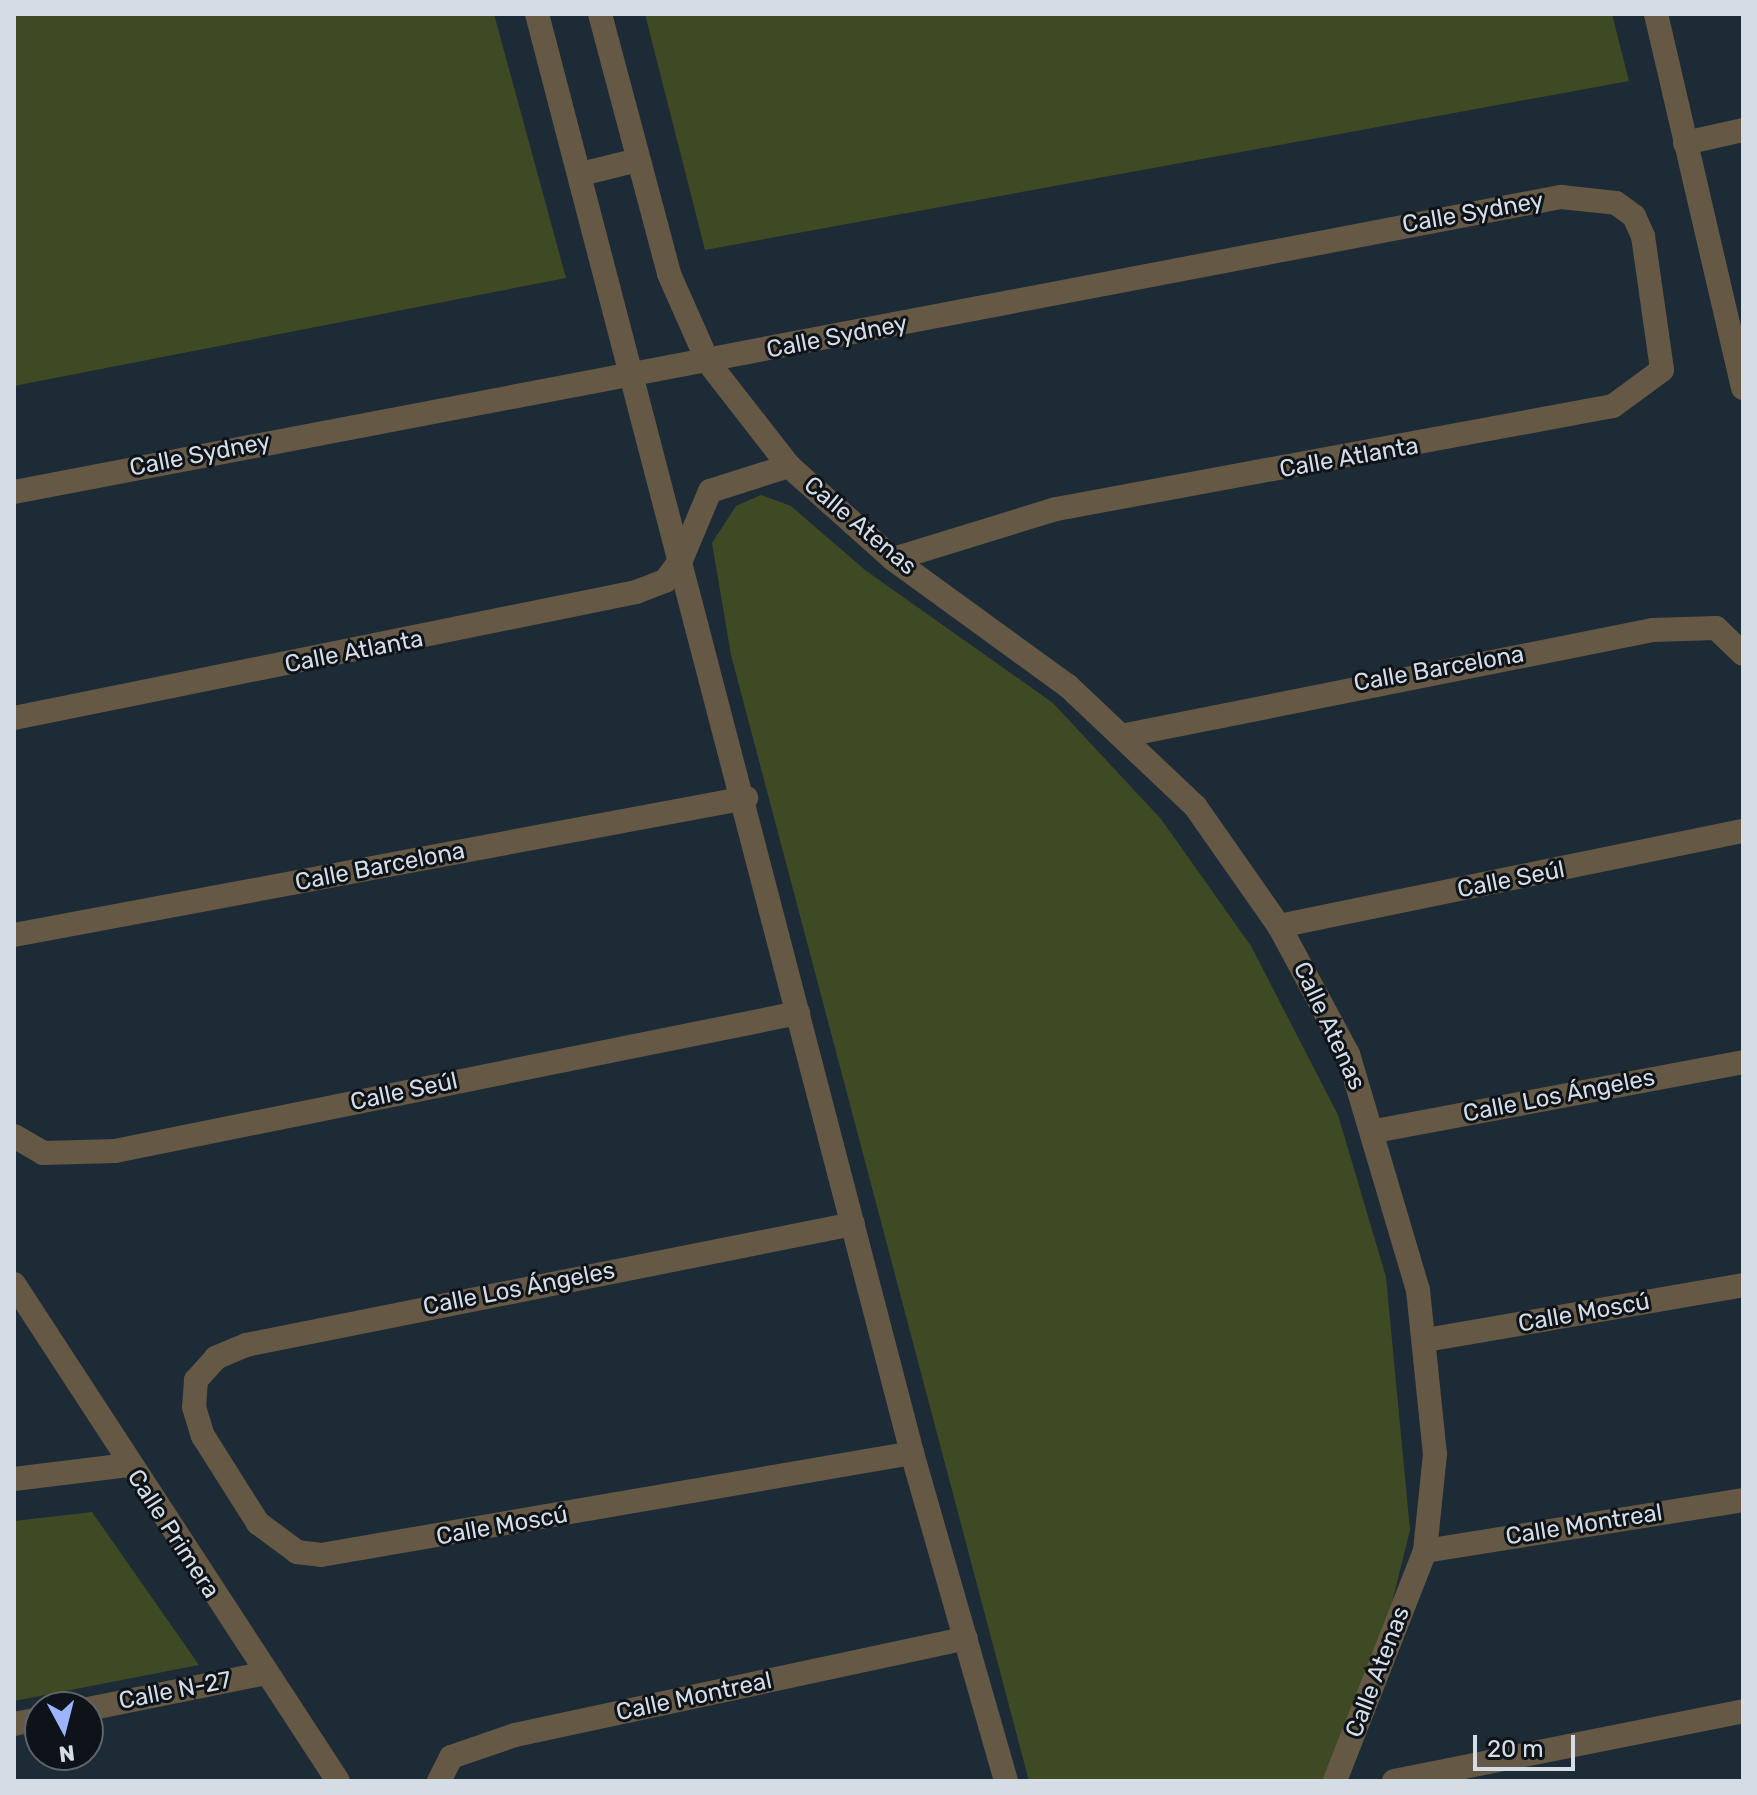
<!DOCTYPE html>
<html>
<head>
<meta charset="utf-8">
<style>
	body { margin:0 }
	#map { position:relative; width:1757px; height:1795px; overflow:hidden; background:#1d2b37; font-family:Rubik,sans-serif }
	div>[style] { position:absolute }
	.green>* { inset:0; background:#3e4a24 }
	.minor>* { height:24px; margin:-12px; padding:0 12px; transform-origin:12px; border-radius:12px; background:#655844 }
	span { translate:-50% -50%; white-space:nowrap; text-align:center; line-height:1.15; -webkit-text-stroke:6px #0d1318; paint-order:stroke }
	.street-label { font-size:24px; color:#d4dde5 }
	.frame { position:absolute; inset:0; border:16px solid #d4dde5; pointer-events:none }
	.north { position:absolute; left:24px; top:1691px; width:80px; height:80px; box-sizing:border-box; background:#0d1318; border:2px solid #5d646a; border-radius:50%; rotate:173deg; font-size:22px; font-weight:700; line-height:32px; text-align:center; color:#d4dde5 }
	.north::after { content:''; display:block; margin:auto; width:28px; height:36px; background:#9cb4fd; clip-path:polygon(50% 0,100% 100%,50% 72%,0 100%) }
	.scale { position:absolute; left:1473px; top:1735px; width:102px; height:36px; box-sizing:border-box; border:4px solid #d4dde5; border-top:0; padding-left:10px; font-size:24px; line-height:28px; white-space:nowrap; color:#d4dde5; -webkit-text-stroke:6px #0d1318; paint-order:stroke }
</style>
</head>
<body>
<div id="map">
	<div class="green">
		<div style="clip-path:polygon(14px 14px,494px 14px,566px 278px,14px 386px)"></div>
		<div style="clip-path:polygon(645px 14px,1612px 14px,1629px 81px,705px 250px)"></div>
		<div style="clip-path:polygon(761px 495px,791px 506px,865px 570px,1053px 703px,1161px 819px,1251px 946px,1338px 1115px,1386px 1277px,1410px 1530px,1375px 1672px,1327px 1781px,1029px 1781px,731px 655px,712px 543px,736px 506px)"></div>
		<div style="clip-path:polygon(92px 1512px,199px 1665px,14px 1701px,14px 1521px)"></div>
	</div>
	<div class="minor">
		<div style="left:537px;top:14px;width:1487px;rotate:75.39deg"></div>
		<div style="left:912px;top:1453px;width:341px;rotate:74deg"></div>
		<div style="left:600px;top:14px;width:269px;rotate:75.1deg"></div>
		<div style="left:669px;top:274px;width:96px;rotate:66.1deg"></div>
		<div style="left:708px;top:362px;width:132px;rotate:52.1deg"></div>
		<div style="left:789px;top:466px;width:140px;rotate:41.8deg"></div>
		<div style="left:893px;top:559px;width:216px;rotate:36deg"></div>
		<div style="left:1068px;top:686px;width:175px;rotate:43.4deg"></div>
		<div style="left:1195px;top:806px;width:146px;rotate:55deg"></div>
		<div style="left:1279px;top:926px;width:145px;rotate:61.7deg"></div>
		<div style="left:1348px;top:1054px;width:246px;rotate:73.5deg"></div>
		<div style="left:1418px;top:1290px;width:165px;rotate:84.1deg"></div>
		<div style="left:1435px;top:1454px;width:98px;rotate:95.9deg"></div>
		<div style="left:1425px;top:1551px;width:247px;rotate:111.4deg"></div>
		<div style="left:1656px;top:14px;width:384px;rotate:76.9deg"></div>
		<div style="left:1685px;top:143px;width:59px;rotate:-12.6deg"></div>
		<div style="left:581px;top:174px;width:59px;rotate:-13.8deg"></div>
		<div style="left:14px;top:492px;width:1575px;rotate:-10.8deg"></div>
		<div style="left:1561px;top:197px;width:55px;rotate:6.2deg"></div>
		<div style="left:1616px;top:203px;width:22px;rotate:36deg"></div>
		<div style="left:1634px;top:216px;width:22px;rotate:66deg"></div>
		<div style="left:1643px;top:236px;width:135px;rotate:81.9deg"></div>
		<div style="left:1662px;top:370px;width:61px;rotate:143.7deg"></div>
		<div style="left:1613px;top:406px;width:566px;rotate:169.52deg"></div>
		<div style="left:1056px;top:509px;width:170px;rotate:162.9deg"></div>
		<div style="left:14px;top:718px;width:635px;rotate:-11.45deg"></div>
		<div style="left:636px;top:592px;width:31px;rotate:-21deg"></div>
		<div style="left:665px;top:581px;width:26px;rotate:-53deg"></div>
		<div style="left:681px;top:560px;width:75px;rotate:-67.2deg"></div>
		<div style="left:710px;top:491px;width:83px;rotate:-17.6deg"></div>
		<div style="left:1126px;top:735px;width:537px;rotate:-11.27deg"></div>
		<div style="left:1653px;top:630px;width:63px;rotate:-1.8deg"></div>
		<div style="left:1716px;top:628px;width:37px;rotate:44deg"></div>
		<div style="left:1279px;top:926px;width:474px;rotate:-11.6deg"></div>
		<div style="left:14px;top:935px;width:745px;rotate:-10.6deg"></div>
		<div style="left:1375px;top:1131px;width:374px;rotate:-10.6deg"></div>
		<div style="left:14px;top:1136px;width:34px;rotate:30deg"></div>
		<div style="left:43px;top:1153px;width:72px;rotate:-1.6deg"></div>
		<div style="left:115px;top:1151px;width:697px;rotate:-11.42deg"></div>
		<div style="left:853px;top:1224px;width:619px;rotate:168.73deg"></div>
		<div style="left:246px;top:1345px;width:33px;rotate:157deg"></div>
		<div style="left:216px;top:1358px;width:30px;rotate:132deg"></div>
		<div style="left:196px;top:1380px;width:27px;rotate:94deg"></div>
		<div style="left:194px;top:1407px;width:30px;rotate:73deg"></div>
		<div style="left:203px;top:1436px;width:103px;rotate:57.7deg"></div>
		<div style="left:258px;top:1523px;width:49px;rotate:36.6deg"></div>
		<div style="left:297px;top:1552px;width:24px;rotate:7deg"></div>
		<div style="left:321px;top:1555px;width:600px;rotate:-9.79deg"></div>
		<div style="left:14px;top:1284px;width:593px;rotate:56.9deg"></div>
		<div style="left:1426px;top:1340px;width:322px;rotate:-9.8deg"></div>
		<div style="left:14px;top:1479px;width:115px;rotate:-7deg"></div>
		<div style="left:1425px;top:1551px;width:322px;rotate:-9.1deg"></div>
		<div style="left:88px;top:1709px;width:177px;rotate:-11.4deg"></div>
		<div style="left:14px;top:1724px;width:26px;rotate:-11deg"></div>
		<div style="left:439px;top:1781px;width:27px;rotate:-63deg"></div>
		<div style="left:451px;top:1757px;width:68px;rotate:-19deg"></div>
		<div style="left:515px;top:1735px;width:461px;rotate:-12.1deg"></div>
		<div style="left:1394px;top:1781px;width:356px;rotate:-11.3deg"></div>
	</div>
	<div class="street-label">
		<span style="left:1473px;top:213px;rotate:-10deg">Calle Sydney</span>
		<span style="left:837px;top:337px;rotate:-11deg">Calle Sydney</span>
		<span style="left:200px;top:455px;rotate:-11deg">Calle Sydney</span>
		<span style="left:1349px;top:458px;rotate:-10deg">Calle Atlanta</span>
		<span style="left:860px;top:526px;rotate:40deg">Calle Atenas</span>
		<span style="left:354px;top:652px;rotate:-11deg">Calle Atlanta</span>
		<span style="left:1439px;top:669px;rotate:-10deg">Calle Barcelona</span>
		<span style="left:380px;top:867px;rotate:-11deg">Calle Barcelona</span>
		<span style="left:1511px;top:880px;rotate:-11deg">Calle Seúl</span>
		<span style="left:1329px;top:1026px;rotate:65deg">Calle Atenas</span>
		<span style="left:404px;top:1092px;rotate:-12deg">Calle Seúl</span>
		<span style="left:1559px;top:1096px;rotate:-11deg">Calle Los Ángeles</span>
		<span style="left:519px;top:1289px;rotate:-11deg">Calle Los Ángeles</span>
		<span style="left:1584px;top:1313px;rotate:-10deg">Calle Moscú</span>
		<span style="left:1584px;top:1525px;rotate:-9deg">Calle Montreal</span>
		<span style="left:502px;top:1526px;rotate:-10deg">Calle Moscú</span>
		<span style="left:173px;top:1534px;rotate:57deg">Calle Primera</span>
		<span style="left:1378px;top:1672px;rotate:-69deg">Calle Atenas</span>
		<span style="left:175px;top:1691px;rotate:-11deg">Calle N-27</span>
		<span style="left:694px;top:1697px;rotate:-12deg">Calle Montreal</span>
	</div>
	<div class="frame"></div>
	<div class="north">N</div>
	<div class="scale">20 m</div>
</div>
</body>
</html>
